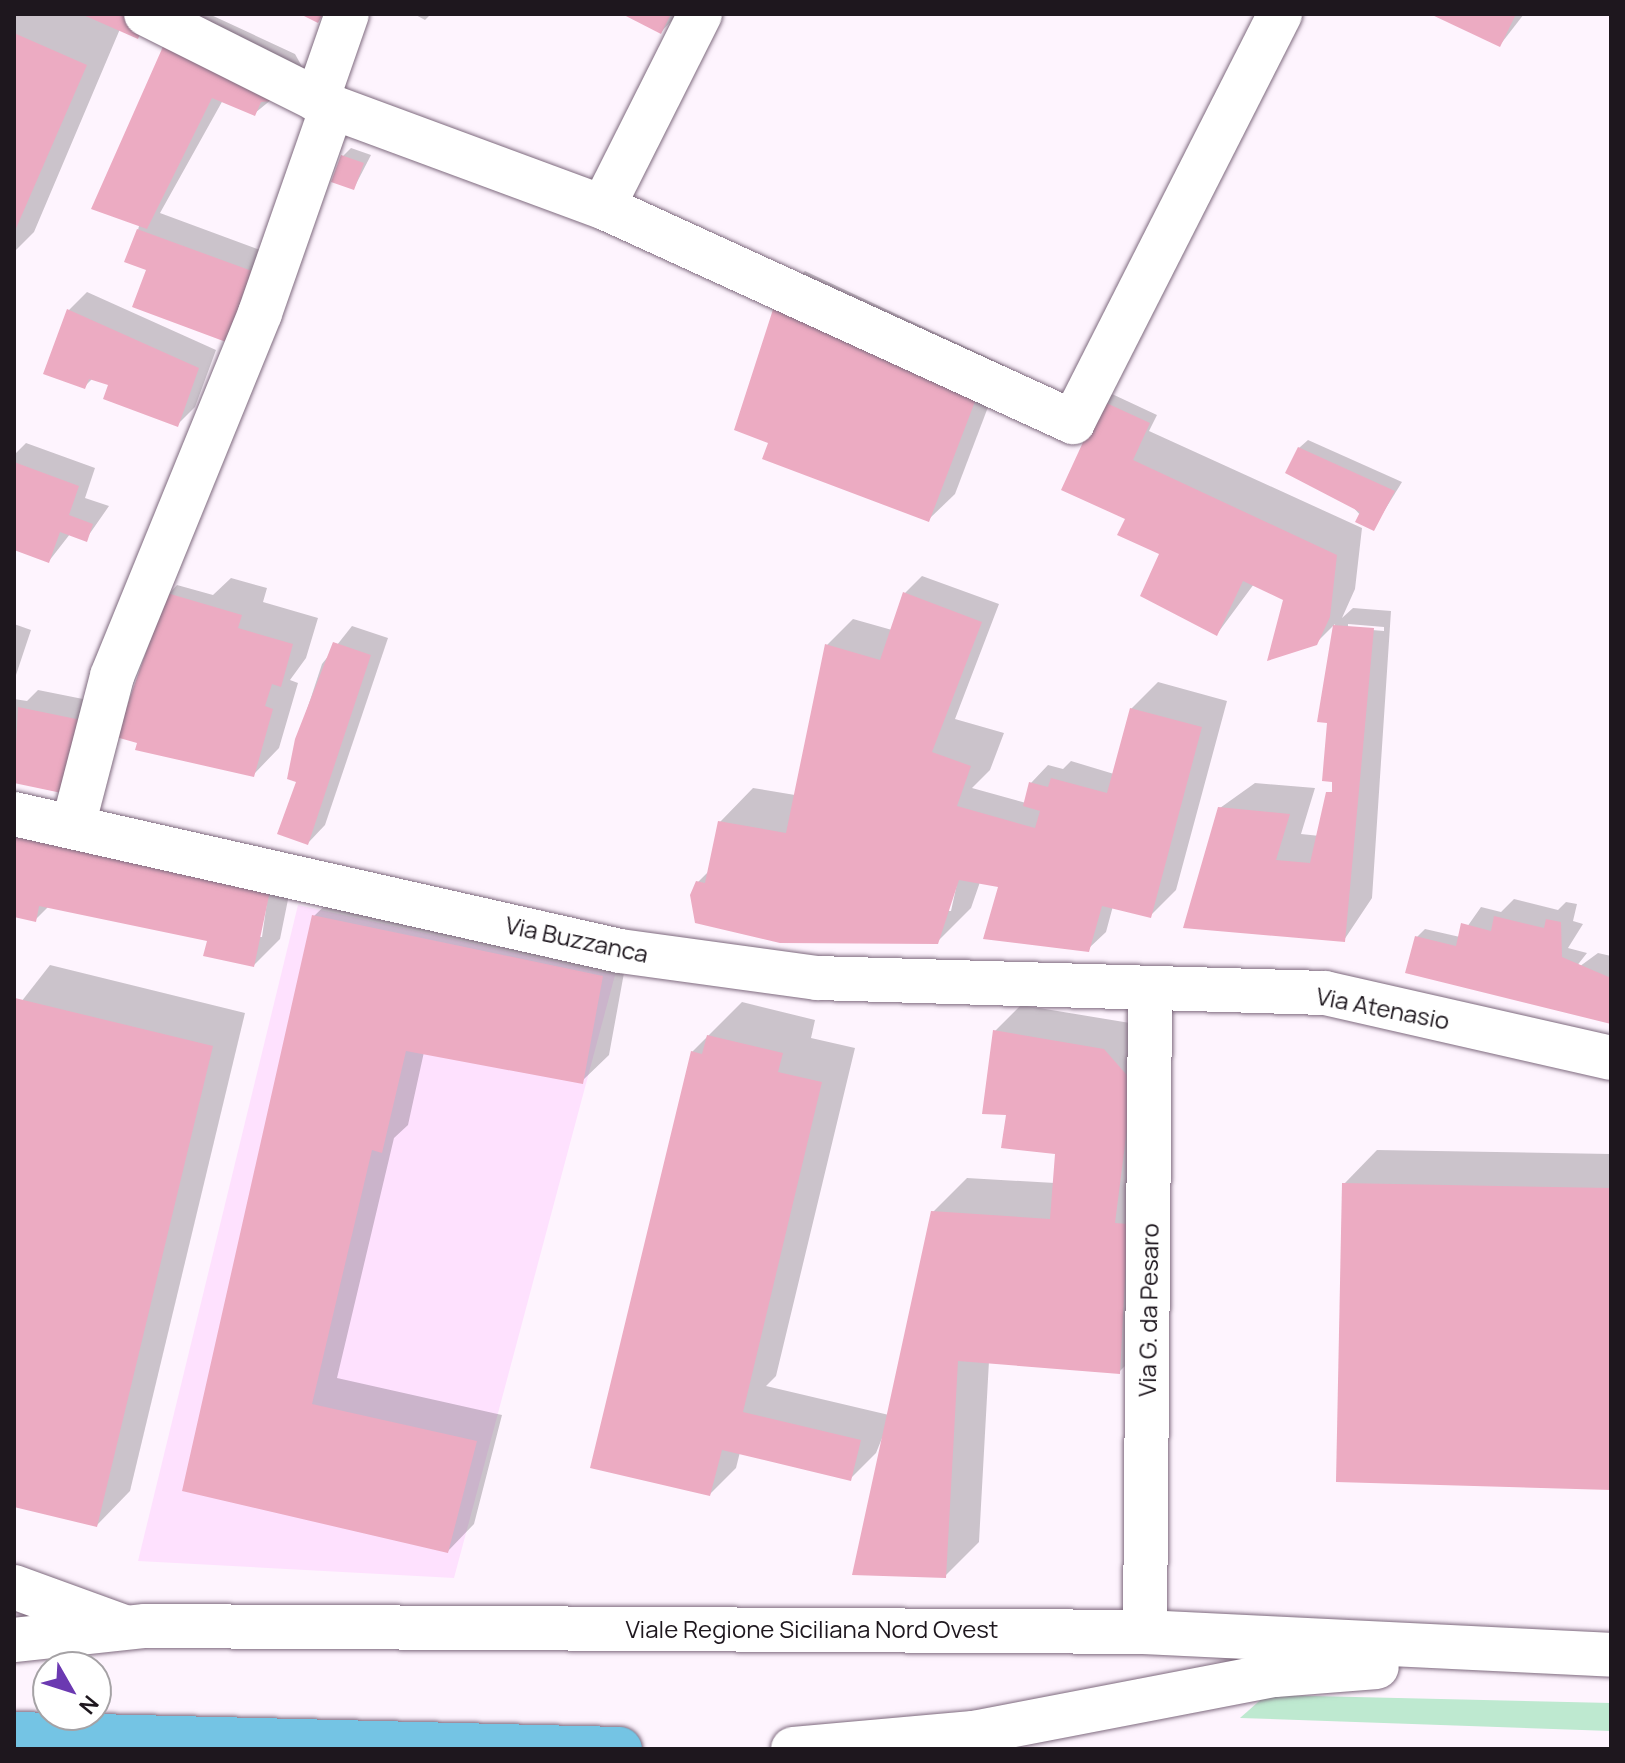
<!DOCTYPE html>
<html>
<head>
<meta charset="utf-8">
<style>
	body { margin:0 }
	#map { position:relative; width:1625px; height:1763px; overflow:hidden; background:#fef4fe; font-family:Manrope,sans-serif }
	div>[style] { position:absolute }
	.built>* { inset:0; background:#fee1fe }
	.green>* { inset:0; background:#bee9d0 }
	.shadow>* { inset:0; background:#0003 }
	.building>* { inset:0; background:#ecabc2 }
	.roads { filter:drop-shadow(0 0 2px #7e6a7e) drop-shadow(0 0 2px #7e6a7e) }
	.street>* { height:44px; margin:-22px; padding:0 22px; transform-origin:22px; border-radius:22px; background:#fff }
	.secondary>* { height:44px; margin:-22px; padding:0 22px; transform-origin:22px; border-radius:22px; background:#fff }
	.primary>* { height:44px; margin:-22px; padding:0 22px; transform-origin:22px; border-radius:22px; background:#74c4e4 }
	span { translate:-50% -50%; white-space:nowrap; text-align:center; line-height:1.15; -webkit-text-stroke:6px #fff; paint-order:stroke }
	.street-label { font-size:24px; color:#1e171e }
	.frame { position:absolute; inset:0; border:16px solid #1e171e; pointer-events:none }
	.north { position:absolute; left:32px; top:1651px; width:80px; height:80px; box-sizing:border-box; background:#fff; border:2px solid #a5a2a5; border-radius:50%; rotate:129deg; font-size:22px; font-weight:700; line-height:32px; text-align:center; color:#1e171e }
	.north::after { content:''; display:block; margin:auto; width:28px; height:36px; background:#6b39b1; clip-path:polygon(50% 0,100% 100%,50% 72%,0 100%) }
</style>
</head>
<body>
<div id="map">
	<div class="built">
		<div style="clip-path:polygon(298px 905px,615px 975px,454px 1578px,138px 1561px)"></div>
	</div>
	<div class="green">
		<div style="clip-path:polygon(1266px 1695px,1611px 1703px,1611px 1731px,1240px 1718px)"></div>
	</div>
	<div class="shadow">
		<div style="clip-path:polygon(14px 14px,157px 14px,120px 29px,34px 232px,14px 252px)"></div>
		<div style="clip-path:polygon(191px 14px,209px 14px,295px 54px,305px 72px,255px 113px,223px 100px,160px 213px,268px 253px,243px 322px,148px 269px,138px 230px)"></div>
		<div style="clip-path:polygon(414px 14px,431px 14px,425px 20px)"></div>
		<div style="clip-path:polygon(627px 14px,678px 14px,661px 32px)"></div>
		<div style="clip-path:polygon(1435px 14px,1524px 14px,1500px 45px)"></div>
		<div style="clip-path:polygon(351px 148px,371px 155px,354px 188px,343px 156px)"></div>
		<div style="clip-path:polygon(805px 271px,1004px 365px,955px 494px,928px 520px,771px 442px,779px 298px)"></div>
		<div style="clip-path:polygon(87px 292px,216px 350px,195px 407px,177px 425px,110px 384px,93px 378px,84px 387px,69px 310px)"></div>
		<div style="clip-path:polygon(evenodd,1112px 394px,1157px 415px,1149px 431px,1362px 528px,1355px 589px,1342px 618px,1353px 608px,1391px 611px,1372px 898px,1344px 940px,1220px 808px,1255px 783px,1315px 788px,1301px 834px,1320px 836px,1335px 781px,1328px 696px,1335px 624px,1316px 643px,1286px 598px,1254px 584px,1217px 634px,1143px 595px,1161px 553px,1127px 518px,1063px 489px,1112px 394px,1348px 624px,1384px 627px,1384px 631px,1348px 628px,1348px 624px)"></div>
		<div style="clip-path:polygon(1308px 440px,1402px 482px,1373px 529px,1299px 448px)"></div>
		<div style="clip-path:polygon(26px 443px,95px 468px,85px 498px,109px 506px,86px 539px,70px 534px,49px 561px,14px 548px,14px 455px)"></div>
		<div style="clip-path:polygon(evenodd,922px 576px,999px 604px,955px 719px,1004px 733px,990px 770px,972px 788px,1026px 803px,1031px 783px,1048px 765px,1063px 769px,1071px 761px,1114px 774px,1131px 709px,1158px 682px,1227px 701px,1176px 890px,1150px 916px,1113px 906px,1106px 932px,1088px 949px,1001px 886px,980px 882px,971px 908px,937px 942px,698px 882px,710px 870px,720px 822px,753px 788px,795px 795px,827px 645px,853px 619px,892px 630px,905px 593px,922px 576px,960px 870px,951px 911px,947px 911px,960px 870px)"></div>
		<div style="clip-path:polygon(231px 578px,267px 588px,263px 602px,318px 618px,306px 658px,290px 680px,298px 683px,279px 748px,253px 775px,119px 736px,169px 594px,177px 585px,213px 595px)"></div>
		<div style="clip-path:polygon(14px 624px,31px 630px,14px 681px)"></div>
		<div style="clip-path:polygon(352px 626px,388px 638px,325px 825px,308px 843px,297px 740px,322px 664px)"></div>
		<div style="clip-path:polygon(38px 690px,103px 703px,70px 793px,14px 781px,14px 699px,27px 701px)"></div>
		<div style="clip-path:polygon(evenodd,14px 822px,295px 865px,280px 939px,254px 965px,209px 940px,49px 906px,35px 920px,14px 915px,14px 822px,270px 881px,262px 937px,258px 937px,270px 881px)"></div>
		<div style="clip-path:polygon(341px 890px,628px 951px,609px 1055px,582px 1081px,424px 1052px,408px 1125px,394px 1138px,337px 1378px,502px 1415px,474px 1524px,448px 1551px,184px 1490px,314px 916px)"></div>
		<div style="clip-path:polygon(1514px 899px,1558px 910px,1566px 902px,1577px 904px,1573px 921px,1583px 924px,1568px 948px,1587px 953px,1572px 972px,1598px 953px,1611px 956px,1611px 1022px,1417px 937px,1425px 929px,1460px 937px,1481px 907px,1501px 912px)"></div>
		<div style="clip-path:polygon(50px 965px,245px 1013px,130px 1491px,97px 1525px,14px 1505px,14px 1011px)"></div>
		<div style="clip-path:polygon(742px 1002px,815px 1020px,811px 1038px,855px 1048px,776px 1376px,766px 1386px,889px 1415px,933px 1212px,967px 1178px,1055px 1183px,1058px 1152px,1008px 1115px,995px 1031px,1021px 1005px,1130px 1023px,1153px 1338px,1119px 1372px,989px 1361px,979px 1542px,945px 1576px,887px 1426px,876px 1453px,850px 1479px,740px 1452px,736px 1468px,710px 1494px,692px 1052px)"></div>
		<div style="clip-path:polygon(1377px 1150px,1611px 1154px,1611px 1488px,1344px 1184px)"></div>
	</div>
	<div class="building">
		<div style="clip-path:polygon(81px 14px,130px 14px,145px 22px,138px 39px)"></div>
		<div style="clip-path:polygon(300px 14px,323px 14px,318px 23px)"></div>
		<div style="clip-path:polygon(622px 14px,671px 14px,661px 34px)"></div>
		<div style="clip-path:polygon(1430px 14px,1516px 14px,1500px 47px)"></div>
		<div style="clip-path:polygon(14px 33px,87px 65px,14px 233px)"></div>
		<div style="clip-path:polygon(169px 33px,280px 100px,261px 102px,255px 116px,212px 98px,147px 229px,91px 209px)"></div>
		<div style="clip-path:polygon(341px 155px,364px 163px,354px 190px,331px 182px)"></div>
		<div style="clip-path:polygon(137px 229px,252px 271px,226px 342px,132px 307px,146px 270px,124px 262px)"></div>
		<div style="clip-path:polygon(777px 297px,979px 391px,929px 522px,762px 459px,768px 443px,734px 430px)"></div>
		<div style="clip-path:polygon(67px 309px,199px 368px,178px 427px,103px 399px,108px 385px,89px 379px,85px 389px,43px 374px)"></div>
		<div style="clip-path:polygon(1102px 401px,1150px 423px,1133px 460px,1337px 555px,1330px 617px,1317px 645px,1267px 661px,1283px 600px,1243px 581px,1217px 636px,1140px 596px,1159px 554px,1117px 535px,1125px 519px,1061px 490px)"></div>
		<div style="clip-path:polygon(1298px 447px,1395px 491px,1374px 531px,1355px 522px,1360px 512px,1285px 473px)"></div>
		<div style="clip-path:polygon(14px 462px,79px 486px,69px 515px,93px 524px,87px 542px,60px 532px,49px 563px,14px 550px)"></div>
		<div style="clip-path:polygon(903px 592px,982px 622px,932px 752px,971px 766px,957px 806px,1035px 828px,1040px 811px,1023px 806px,1029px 782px,1048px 787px,1051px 778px,1107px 793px,1130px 708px,1202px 727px,1151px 918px,1102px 906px,1089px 952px,983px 939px,998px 887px,959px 880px,938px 944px,780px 943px,695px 923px,690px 895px,696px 881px,705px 883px,718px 821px,786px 833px,825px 644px,880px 660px)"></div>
		<div style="clip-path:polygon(167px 593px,242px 615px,238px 628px,293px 644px,281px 687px,272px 684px,265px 706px,273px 709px,254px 777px,135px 750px,137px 743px,116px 737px)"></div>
		<div style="clip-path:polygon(1333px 625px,1374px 628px,1345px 942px,1183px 928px,1218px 807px,1290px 814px,1276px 860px,1310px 863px,1326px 792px,1332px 792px,1332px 782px,1322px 781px,1327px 723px,1317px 722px)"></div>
		<div style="clip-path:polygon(333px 642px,371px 655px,308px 845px,277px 834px,296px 782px,287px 779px,295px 739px)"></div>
		<div style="clip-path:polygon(18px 707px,86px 721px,71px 795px,14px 783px)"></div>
		<div style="clip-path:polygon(14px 837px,270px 891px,254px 967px,203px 956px,207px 941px,39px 906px,36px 922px,14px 917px)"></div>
		<div style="clip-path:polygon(312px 915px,603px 976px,583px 1084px,406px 1051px,382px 1153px,372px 1150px,312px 1404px,477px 1441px,448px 1553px,182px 1491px)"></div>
		<div style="clip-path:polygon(1494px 916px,1544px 928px,1546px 919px,1561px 922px,1562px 957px,1611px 978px,1611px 1024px,1405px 973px,1415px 936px,1456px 946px,1461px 923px,1491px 931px)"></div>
		<div style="clip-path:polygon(15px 998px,213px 1046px,97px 1527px,14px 1507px)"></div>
		<div style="clip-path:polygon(993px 1030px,1104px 1049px,1133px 1082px,1115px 1223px,1128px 1224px,1120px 1374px,958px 1361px,946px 1578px,852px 1575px,931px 1211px,1050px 1219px,1055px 1154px,1001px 1148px,1006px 1115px,982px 1114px)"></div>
		<div style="clip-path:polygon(707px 1035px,783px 1053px,778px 1072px,822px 1082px,743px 1412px,861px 1440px,851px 1481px,722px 1450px,710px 1496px,590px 1468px,691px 1051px,702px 1054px)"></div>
		<div style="clip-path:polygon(1342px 1183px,1611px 1188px,1611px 1490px,1336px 1482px)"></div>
	</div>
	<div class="roads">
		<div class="street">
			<div style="left:317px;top:100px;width:91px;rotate:-70.8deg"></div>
			<div style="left:332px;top:107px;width:289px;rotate:20.3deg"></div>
			<div style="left:603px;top:207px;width:517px;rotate:24.58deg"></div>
			<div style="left:1073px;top:422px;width:458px;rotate:-63.1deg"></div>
			<div style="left:603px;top:207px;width:216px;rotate:-63.3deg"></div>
			<div style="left:14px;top:814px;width:621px;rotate:12.74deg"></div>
			<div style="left:620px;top:951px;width:199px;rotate:7.8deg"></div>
			<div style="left:817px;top:978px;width:508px;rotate:1.69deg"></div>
			<div style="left:1325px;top:993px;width:293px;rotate:12.8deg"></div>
			<div style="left:73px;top:826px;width:155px;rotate:-75.4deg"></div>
			<div style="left:112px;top:676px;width:392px;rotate:-67.8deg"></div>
			<div style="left:260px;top:313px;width:218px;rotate:-70.7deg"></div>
			<div style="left:332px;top:107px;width:208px;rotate:-153.4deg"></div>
			<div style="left:14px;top:1587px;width:117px;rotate:20deg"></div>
			<div style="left:1145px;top:1632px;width:643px;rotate:-89.55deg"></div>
		</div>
		<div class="secondary">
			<div style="left:14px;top:1640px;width:132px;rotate:-6.1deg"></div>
			<div style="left:145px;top:1626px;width:1000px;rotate:0.34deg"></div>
			<div style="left:1145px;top:1632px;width:467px;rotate:2.8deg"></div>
			<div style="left:793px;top:1749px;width:181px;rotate:-5.1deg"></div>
			<div style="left:973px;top:1733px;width:308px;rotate:-10.9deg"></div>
			<div style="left:1275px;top:1675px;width:102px;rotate:-4.5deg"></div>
		</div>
		<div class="primary">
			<div style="left:14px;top:1734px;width:606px;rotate:1.42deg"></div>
		</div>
	</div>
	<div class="street-label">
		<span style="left:577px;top:939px;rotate:12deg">Via Buzzanca</span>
		<span style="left:1383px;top:1008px;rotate:11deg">Via Atenasio</span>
		<span style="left:1148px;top:1310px;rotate:-89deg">Via G. da Pesaro</span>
		<span style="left:812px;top:1629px">Viale Regione Siciliana Nord Ovest</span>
	</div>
	<div class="frame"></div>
	<div class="north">N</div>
</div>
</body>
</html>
